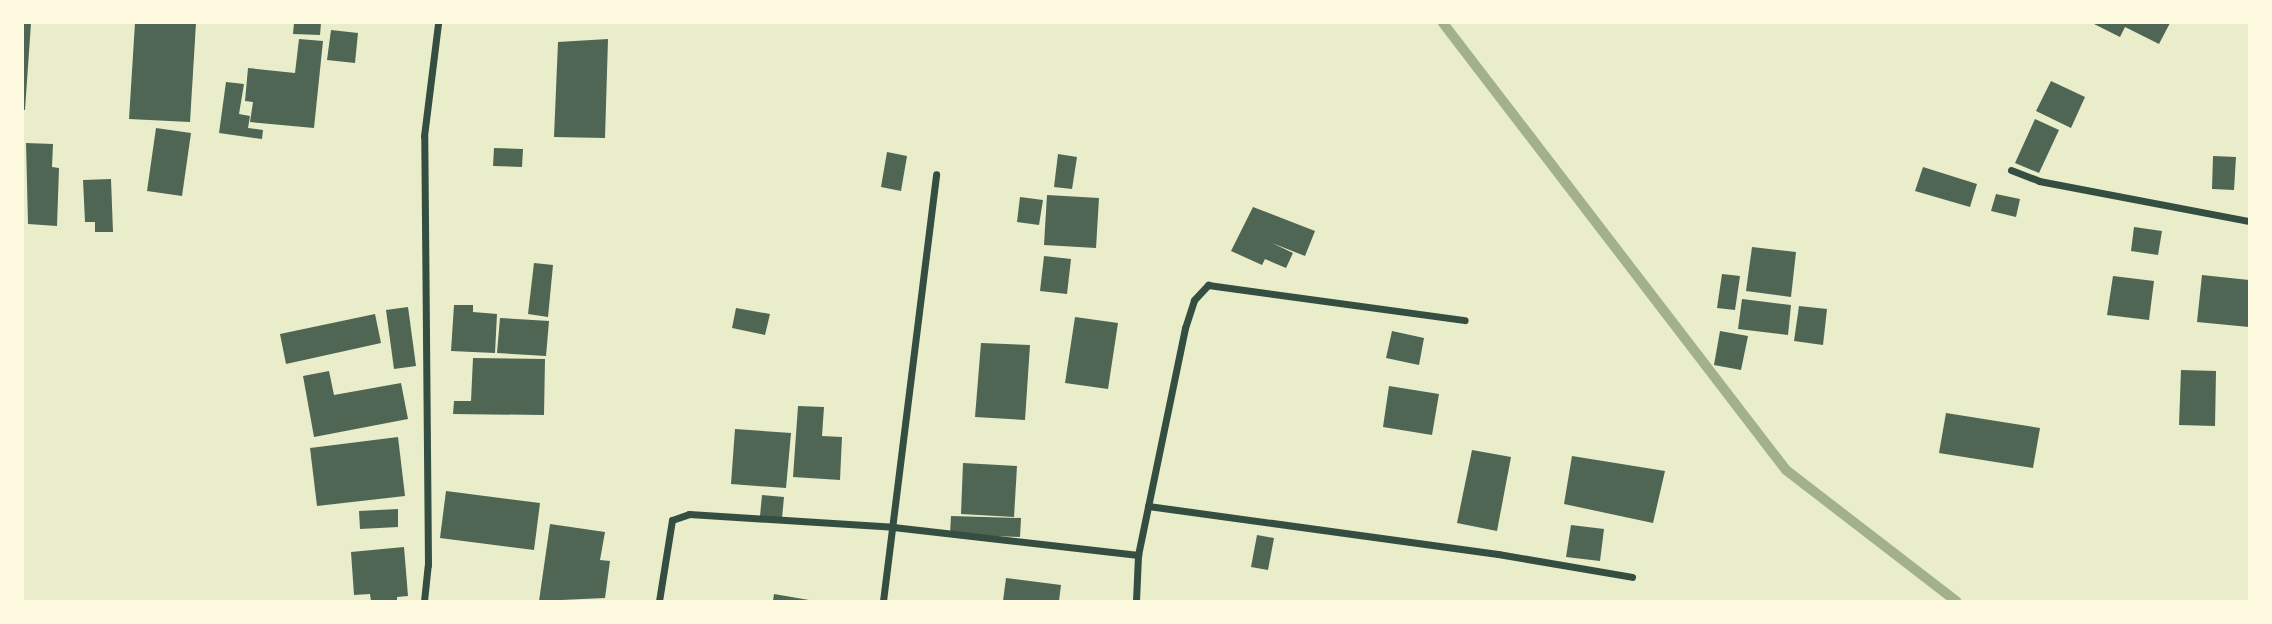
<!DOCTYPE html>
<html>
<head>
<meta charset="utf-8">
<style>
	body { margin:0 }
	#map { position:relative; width:2272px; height:624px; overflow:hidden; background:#e9edc9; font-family:Commissioner,sans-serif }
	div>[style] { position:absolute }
	.stream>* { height:10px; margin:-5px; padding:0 5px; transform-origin:5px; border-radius:5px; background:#a3b18a }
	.building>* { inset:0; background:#4f6655 }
	.minor>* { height:7px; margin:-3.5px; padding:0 3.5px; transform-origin:3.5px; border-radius:3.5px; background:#344e41 }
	span { translate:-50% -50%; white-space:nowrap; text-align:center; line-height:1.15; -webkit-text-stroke:7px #fefae0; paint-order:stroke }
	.frame { position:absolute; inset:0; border:24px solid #fefae0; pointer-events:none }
</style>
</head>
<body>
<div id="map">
	<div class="stream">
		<div style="left:1443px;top:23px;width:563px;rotate:52.5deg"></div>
		<div style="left:1786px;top:470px;width:215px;rotate:37.6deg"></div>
	</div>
	<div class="building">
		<div style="clip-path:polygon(23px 23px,31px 23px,25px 110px,23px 110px)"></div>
		<div style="clip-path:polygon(135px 23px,196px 23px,190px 122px,129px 119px)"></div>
		<div style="clip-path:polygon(294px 23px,321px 23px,320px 35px,293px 34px)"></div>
		<div style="clip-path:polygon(2092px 23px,2170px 23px,2159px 44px,2125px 27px,2120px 37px)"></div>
		<div style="clip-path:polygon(331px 30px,358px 33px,355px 63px,327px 60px)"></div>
		<div style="clip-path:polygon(299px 39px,323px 41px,314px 128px,250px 122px,253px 102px,245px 101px,248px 68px,295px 73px)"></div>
		<div style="clip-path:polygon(608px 39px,605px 138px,554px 137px,558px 42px)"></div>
		<div style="clip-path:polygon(2051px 81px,2085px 97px,2071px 128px,2036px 111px)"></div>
		<div style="clip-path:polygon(226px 82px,244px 84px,239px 114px,250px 116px,248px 128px,263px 130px,262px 139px,219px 133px)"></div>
		<div style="clip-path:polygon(2035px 119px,2059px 130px,2039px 173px,2015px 163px)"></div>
		<div style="clip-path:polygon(156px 128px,191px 133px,182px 196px,147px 191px)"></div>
		<div style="clip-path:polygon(26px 143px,53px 144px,52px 167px,59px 168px,57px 226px,28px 224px)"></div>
		<div style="clip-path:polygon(494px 148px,523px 149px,522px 167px,493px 166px)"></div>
		<div style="clip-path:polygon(887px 152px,907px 156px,901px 191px,881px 187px)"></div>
		<div style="clip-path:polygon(1058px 154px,1077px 157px,1072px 189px,1054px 187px)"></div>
		<div style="clip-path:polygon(2213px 156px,2236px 157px,2234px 190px,2212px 189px)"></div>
		<div style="clip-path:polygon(1923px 167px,1977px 184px,1970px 207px,1915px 191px)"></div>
		<div style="clip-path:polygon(111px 179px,113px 232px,95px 232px,95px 222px,85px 222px,83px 180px)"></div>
		<div style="clip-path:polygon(1996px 194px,2020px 199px,2016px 217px,1991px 211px)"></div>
		<div style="clip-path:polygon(1047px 195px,1099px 198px,1096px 248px,1044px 245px)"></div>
		<div style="clip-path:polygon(1020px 197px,1043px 200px,1039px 225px,1017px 222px)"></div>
		<div style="clip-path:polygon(1253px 207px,1315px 231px,1305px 256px,1272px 243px,1293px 253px,1286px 268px,1265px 259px,1262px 265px,1231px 251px)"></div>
		<div style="clip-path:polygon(2134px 227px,2162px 231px,2158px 255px,2131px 251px)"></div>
		<div style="clip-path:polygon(1752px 247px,1796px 252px,1791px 297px,1746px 291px)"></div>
		<div style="clip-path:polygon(1044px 256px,1071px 259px,1067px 294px,1040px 291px)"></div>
		<div style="clip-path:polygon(534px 263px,553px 265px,548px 317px,528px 314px)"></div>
		<div style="clip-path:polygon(1722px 274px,1740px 276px,1735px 310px,1717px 308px)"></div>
		<div style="clip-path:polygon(2202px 275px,2249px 280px,2249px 327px,2197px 322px)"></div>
		<div style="clip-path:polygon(2113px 276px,2154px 281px,2149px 320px,2107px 315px)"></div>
		<div style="clip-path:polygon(1742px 299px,1791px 305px,1788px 335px,1738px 329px)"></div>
		<div style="clip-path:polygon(454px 305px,473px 305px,473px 312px,497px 314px,495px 353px,451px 351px)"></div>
		<div style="clip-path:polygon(1799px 306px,1827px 309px,1823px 345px,1794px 341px)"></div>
		<div style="clip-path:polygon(408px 307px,416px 366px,394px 369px,386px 310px)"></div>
		<div style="clip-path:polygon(736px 308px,770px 314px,765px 335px,732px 328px)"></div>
		<div style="clip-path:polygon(375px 314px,381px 343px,286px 364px,280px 334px)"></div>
		<div style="clip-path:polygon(1075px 317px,1118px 323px,1108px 389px,1065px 383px)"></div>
		<div style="clip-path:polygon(500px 318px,549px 321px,546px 356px,497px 353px)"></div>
		<div style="clip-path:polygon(1392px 331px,1424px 338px,1419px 365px,1386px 358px)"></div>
		<div style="clip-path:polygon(1720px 331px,1748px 336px,1741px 370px,1714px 365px)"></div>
		<div style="clip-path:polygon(981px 343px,1030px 345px,1025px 420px,975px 417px)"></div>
		<div style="clip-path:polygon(473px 358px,545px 359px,544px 415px,453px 414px,454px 401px,471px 401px)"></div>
		<div style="clip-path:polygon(2181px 370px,2216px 371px,2215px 426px,2179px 425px)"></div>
		<div style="clip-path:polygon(329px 371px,334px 395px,401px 383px,408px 419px,314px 437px,303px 376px)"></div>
		<div style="clip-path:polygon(1389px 386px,1439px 394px,1432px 435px,1383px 427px)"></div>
		<div style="clip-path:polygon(798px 406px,824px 407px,822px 436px,842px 437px,840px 480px,793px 477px)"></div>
		<div style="clip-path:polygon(1946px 413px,2040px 428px,2033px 468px,1939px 453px)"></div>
		<div style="clip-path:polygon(735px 429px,791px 433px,786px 488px,731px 484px)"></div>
		<div style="clip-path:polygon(398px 437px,405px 496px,317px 506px,310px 448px)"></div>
		<div style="clip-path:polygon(1472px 450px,1511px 457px,1497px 531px,1457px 523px)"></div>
		<div style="clip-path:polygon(1572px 456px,1665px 471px,1653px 523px,1564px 504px)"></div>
		<div style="clip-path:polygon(963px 463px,1017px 466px,1014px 517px,961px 514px)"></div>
		<div style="clip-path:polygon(446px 491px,540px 503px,534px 550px,440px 538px)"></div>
		<div style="clip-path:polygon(762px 495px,784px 497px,782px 518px,760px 516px)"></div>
		<div style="clip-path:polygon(398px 509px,398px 527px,360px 529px,359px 511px)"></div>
		<div style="clip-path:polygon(951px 516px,1021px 518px,1020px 537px,950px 534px)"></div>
		<div style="clip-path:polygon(550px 524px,605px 532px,600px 560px,610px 561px,605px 598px,539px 601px)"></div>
		<div style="clip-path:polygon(1571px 525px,1604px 529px,1600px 561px,1566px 557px)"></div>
		<div style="clip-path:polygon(1257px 535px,1274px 538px,1268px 570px,1251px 567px)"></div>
		<div style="clip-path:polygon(404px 547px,408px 596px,397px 597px,397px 601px,371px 601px,370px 594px,354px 595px,351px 552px)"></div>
		<div style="clip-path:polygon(1006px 578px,1061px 585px,1059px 601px,1003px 601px)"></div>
		<div style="clip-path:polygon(774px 594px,809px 600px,809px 601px,773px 601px)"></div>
	</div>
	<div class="minor">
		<div style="left:2011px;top:170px;width:30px;rotate:21deg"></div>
		<div style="left:2039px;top:181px;width:214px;rotate:10.8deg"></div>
		<div style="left:1148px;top:506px;width:353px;rotate:7.8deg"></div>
		<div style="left:1498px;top:554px;width:136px;rotate:9.7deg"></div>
		<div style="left:424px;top:601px;width:36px;rotate:-84deg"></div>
		<div style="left:428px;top:565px;width:429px;rotate:-90.5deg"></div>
		<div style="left:424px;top:136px;width:114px;rotate:-82.9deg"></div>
		<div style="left:659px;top:601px;width:82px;rotate:-80.9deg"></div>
		<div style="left:672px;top:520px;width:18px;rotate:-19deg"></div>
		<div style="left:689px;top:514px;width:204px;rotate:3.6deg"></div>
		<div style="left:893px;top:527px;width:247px;rotate:6.5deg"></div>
		<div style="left:883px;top:601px;width:430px;rotate:-82.9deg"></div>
		<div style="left:1136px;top:601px;width:46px;rotate:-87.5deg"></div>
		<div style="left:1138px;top:555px;width:232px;rotate:-78.3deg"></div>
		<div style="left:1185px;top:328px;width:29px;rotate:-72deg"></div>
		<div style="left:1194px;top:300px;width:21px;rotate:-47deg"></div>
		<div style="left:1208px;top:285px;width:259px;rotate:7.8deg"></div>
	</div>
	<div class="frame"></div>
</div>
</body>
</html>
